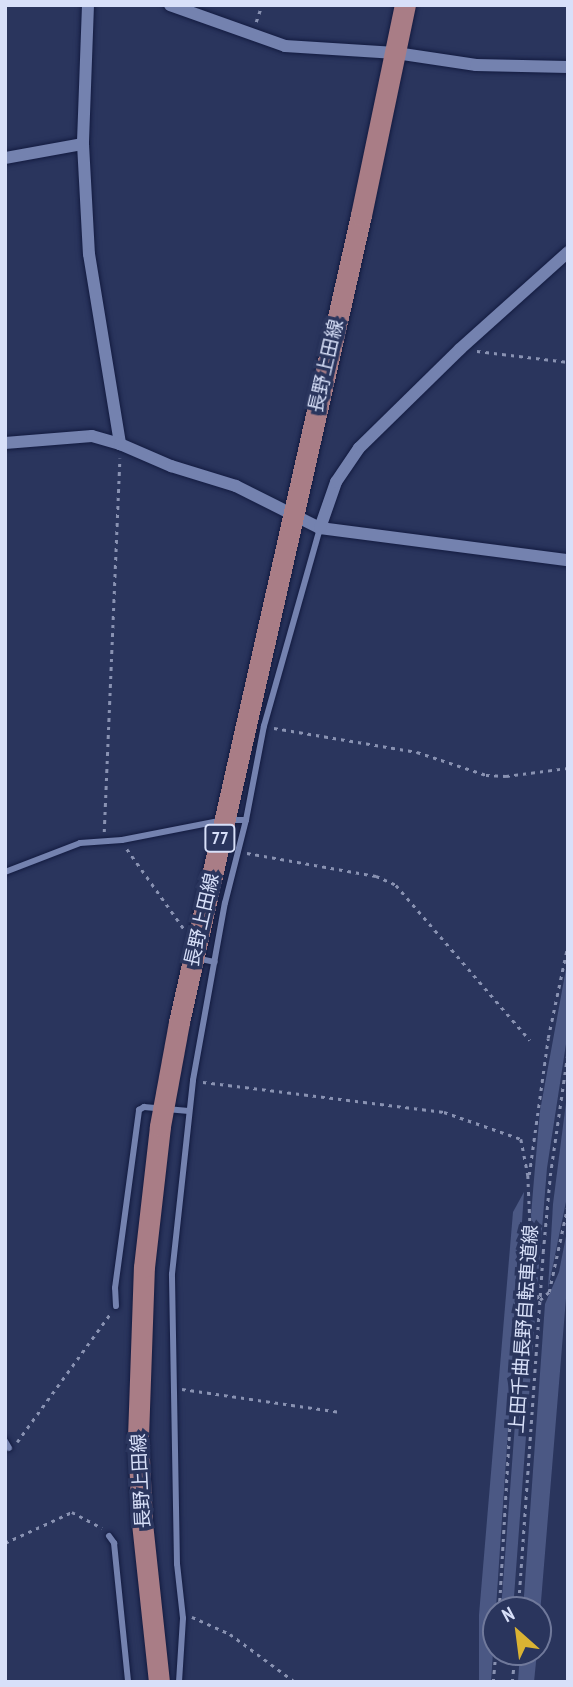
<!DOCTYPE html>
<html>
<head>
<meta charset="utf-8">
<style>
	body { margin:0 }
	#map { position:relative; width:573px; height:1687px; overflow:hidden; background:#2a355d; font-family:"PT Sans Narrow","Noto Sans JP",sans-serif }
	div>[style] { position:absolute }
	.green>* { inset:0; background:#4b5884 }
	.path>* { height:2.5px; margin-top:-1.25px; transform-origin:0; background:repeating-linear-gradient(90deg,#8992b2 0 3.5px,transparent 0 8.5px) }
	.roads { filter:drop-shadow(0 0 2px #131b40) drop-shadow(0 0 2px #131b40) }
	.service>* { height:6px; margin:-3px; padding:0 3px; transform-origin:3px; border-radius:3px; background:#7482af }
	.minor>* { height:12px; margin:-6px; padding:0 6px; transform-origin:6px; border-radius:6px; background:#7482af }
	.primary>* { height:21px; margin:-10.5px; padding:0 10.5px; transform-origin:10.5px; border-radius:10.5px; background:#a97d86 }
	span { translate:-50% -50%; white-space:nowrap; text-align:center; line-height:1.15; -webkit-text-stroke:7px #2a355d; paint-order:stroke }
	.shield-label span { padding:2px 5px; background:#2a355d; border:2px solid; border-radius:5px; -webkit-text-stroke-width:0 }
	.shield-label { font-size:18px; color:#d8e0f9; font-weight:700 }
	.street-label { font-size:19px; color:#d8e0f9 }
	.frame { position:absolute; inset:0; border:7px solid #d8e0f9; pointer-events:none }
	.north { position:absolute; left:482px; top:1596px; width:70px; height:70px; box-sizing:border-box; background:#2a355d; border:2px solid #70799b; border-radius:50%; rotate:332deg; font-size:19px; font-weight:700; line-height:28px; text-align:center; color:#d8e0f9 }
	.north::after { content:''; display:block; margin:auto; width:24px; height:32px; background:#dab333; clip-path:polygon(50% 0,100% 100%,50% 72%,0 100%) }
</style>
</head>
<body>
<div id="map">
	<div class="green">
		<div style="clip-path:polygon(568px 958px,568px 1031px,547px 1168px,537px 1290px,531px 1215px,534px 1179px,540px 1111px)"></div>
		<div style="clip-path:polygon(568px 1087px,568px 1192px,548px 1289px,553px 1204px)"></div>
		<div style="clip-path:polygon(524px 1192px,491px 1682px,479px 1682px,479px 1615px,513px 1212px)"></div>
		<div style="clip-path:polygon(568px 1226px,568px 1274px,538px 1638px,538px 1610px,523px 1610px,545px 1304px,559px 1272px)"></div>
		<div style="clip-path:polygon(527px 1233px,529px 1287px,536px 1303px,513px 1610px,501px 1610px,521px 1344px,523px 1242px)"></div>
		<div style="clip-path:polygon(520px 1652px,537px 1652px,534px 1682px,518px 1682px)"></div>
	</div>
	<div class="path">
		<div style="left:256px;top:22px;width:18px;rotate:-71deg"></div>
		<div style="left:477px;top:351px;width:92px;rotate:6.9deg"></div>
		<div style="left:274px;top:728px;width:145px;rotate:9.5deg"></div>
		<div style="left:417px;top:752px;width:73px;rotate:18.4deg"></div>
		<div style="left:486px;top:775px;width:20px;rotate:3deg"></div>
		<div style="left:506px;top:776px;width:63px;rotate:-7.4deg"></div>
		<div style="left:104px;top:832px;width:374px;rotate:-87.6deg"></div>
		<div style="left:127px;top:849px;width:98px;rotate:54.5deg"></div>
		<div style="left:247px;top:853px;width:131px;rotate:10.1deg"></div>
		<div style="left:376px;top:876px;width:22px;rotate:24deg"></div>
		<div style="left:396px;top:885px;width:205px;rotate:49.2deg"></div>
		<div style="left:203px;top:1082px;width:243px;rotate:7.1deg"></div>
		<div style="left:444px;top:1112px;width:82px;rotate:19.3deg"></div>
		<div style="left:521px;top:1139px;width:37px;rotate:79deg"></div>
		<div style="left:528px;top:1175px;width:113px;rotate:87.5deg"></div>
		<div style="left:533px;top:1288px;width:14px;rotate:60deg"></div>
		<div style="left:540px;top:1300px;width:12px;rotate:-42deg"></div>
		<div style="left:549px;top:1292px;width:90px;rotate:-77.8deg"></div>
		<div style="left:529px;top:1175px;width:138px;rotate:-82.1deg"></div>
		<div style="left:548px;top:1038px;width:96px;rotate:-78deg"></div>
		<div style="left:182px;top:1389px;width:160px;rotate:8.3deg"></div>
		<div style="left:17px;top:1442px;width:158px;rotate:-54deg"></div>
		<div style="left:5px;top:1543px;width:74px;rotate:-24.8deg"></div>
		<div style="left:72px;top:1512px;width:34px;rotate:28deg"></div>
		<div style="left:499px;top:1610px;width:369px;rotate:-86.7deg"></div>
		<div style="left:520px;top:1242px;width:16px;rotate:-63deg"></div>
		<div style="left:518px;top:1610px;width:359px;rotate:-86deg"></div>
		<div style="left:543px;top:1252px;width:76px;rotate:-84.7deg"></div>
		<div style="left:550px;top:1176px;width:126px;rotate:-81.8deg"></div>
		<div style="left:192px;top:1617px;width:42px;rotate:24.1deg"></div>
		<div style="left:230px;top:1634px;width:81px;rotate:36.4deg"></div>
		<div style="left:493px;top:1682px;width:33px;rotate:-85deg"></div>
		<div style="left:512px;top:1682px;width:30px;rotate:-84deg"></div>
	</div>
	<div class="roads">
		<div class="service">
			<div style="left:5px;top:872px;width:80px;rotate:-21.1deg"></div>
			<div style="left:80px;top:843px;width:42px;rotate:-4.1deg"></div>
			<div style="left:122px;top:840px;width:104px;rotate:-11.1deg"></div>
			<div style="left:224px;top:820px;width:22px"></div>
			<div style="left:196px;top:958px;width:19px;rotate:12deg"></div>
			<div style="left:116px;top:1306px;width:18px;rotate:-93deg"></div>
			<div style="left:115px;top:1288px;width:180px;rotate:-82.3deg"></div>
			<div style="left:139px;top:1110px;width:6px;rotate:-31deg"></div>
			<div style="left:144px;top:1107px;width:45px;rotate:5.1deg"></div>
			<div style="left:5px;top:1441px;width:8px;rotate:60deg"></div>
			<div style="left:109px;top:1536px;width:9px;rotate:54deg"></div>
			<div style="left:114px;top:1543px;width:140px;rotate:84.2deg"></div>
			<div style="left:179px;top:1682px;width:64px;rotate:-86.4deg"></div>
			<div style="left:183px;top:1618px;width:54px;rotate:-96.3deg"></div>
			<div style="left:177px;top:1564px;width:290px;rotate:-91deg"></div>
			<div style="left:172px;top:1274px;width:195px;rotate:-83.8deg"></div>
			<div style="left:193px;top:1080px;width:180px;rotate:-79.8deg"></div>
			<div style="left:225px;top:903px;width:86px;rotate:-75.8deg"></div>
			<div style="left:246px;top:820px;width:96px;rotate:-79.2deg"></div>
			<div style="left:264px;top:726px;width:206px;rotate:-74.2deg"></div>
		</div>
		<div class="minor">
			<div style="left:88px;top:5px;width:139px;rotate:92.1deg"></div>
			<div style="left:83px;top:144px;width:110px;rotate:86.9deg"></div>
			<div style="left:89px;top:254px;width:193px;rotate:80.7deg"></div>
			<div style="left:170px;top:5px;width:122px;rotate:19.6deg"></div>
			<div style="left:285px;top:46px;width:111px;rotate:3.6deg"></div>
			<div style="left:396px;top:53px;width:81px;rotate:8.5deg"></div>
			<div style="left:476px;top:65px;width:92px;rotate:1.2deg"></div>
			<div style="left:5px;top:158px;width:79px;rotate:-10.2deg"></div>
			<div style="left:5px;top:443px;width:87px;rotate:-4.6deg"></div>
			<div style="left:92px;top:436px;width:29px;rotate:16deg"></div>
			<div style="left:120px;top:444px;width:56px;rotate:23.3deg"></div>
			<div style="left:171px;top:466px;width:68px;rotate:17.1deg"></div>
			<div style="left:236px;top:486px;width:94px;rotate:26.6deg"></div>
			<div style="left:320px;top:528px;width:250px;rotate:7.4deg"></div>
			<div style="left:320px;top:528px;width:49px;rotate:-70.8deg"></div>
			<div style="left:336px;top:482px;width:41px;rotate:-55.9deg"></div>
			<div style="left:359px;top:448px;width:141px;rotate:-44.4deg"></div>
			<div style="left:460px;top:349px;width:145px;rotate:-41.9deg"></div>
		</div>
		<div class="primary">
			<div style="left:159px;top:1682px;width:161px;rotate:-96.1deg"></div>
			<div style="left:142px;top:1522px;width:85px;rotate:-92.7deg"></div>
			<div style="left:138px;top:1437px;width:170px;rotate:-88deg"></div>
			<div style="left:144px;top:1267px;width:142px;rotate:-83.5deg"></div>
			<div style="left:160px;top:1126px;width:106px;rotate:-79.6deg"></div>
			<div style="left:179px;top:1022px;width:827px;rotate:-77.29deg"></div>
			<div style="left:361px;top:215px;width:215px;rotate:-78.2deg"></div>
		</div>
	</div>
	<div class="shield-label">
		<span style="left:220px;top:838px">77</span>
	</div>
	<div class="street-label">
		<span style="left:326px;top:366px;rotate:-77deg">長野上田線</span>
		<span style="left:202px;top:920px;rotate:-77deg">長野上田線</span>
		<span style="left:524px;top:1329px;rotate:-86deg">上田千曲長野自転車道線</span>
		<span style="left:141px;top:1481px;rotate:-93deg">長野上田線</span>
	</div>
	<div class="frame"></div>
	<div class="north">N</div>
</div>
</body>
</html>
